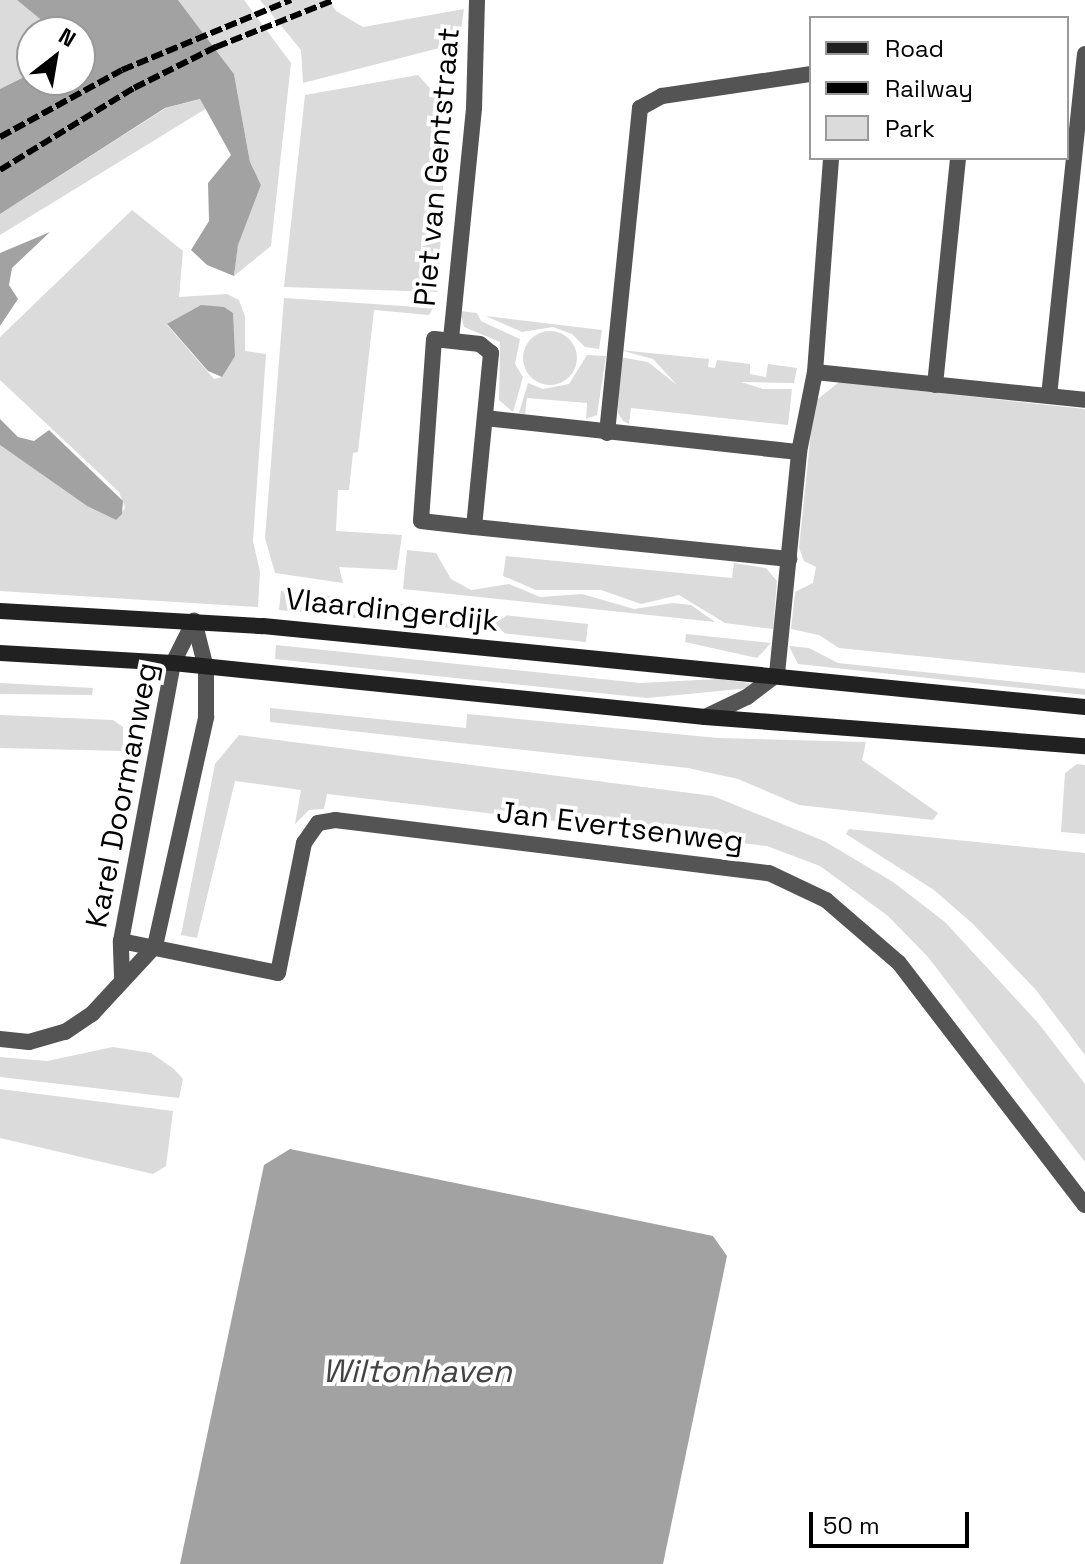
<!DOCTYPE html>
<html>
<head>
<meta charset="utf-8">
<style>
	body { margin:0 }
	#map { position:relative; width:1085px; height:1564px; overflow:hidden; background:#fff; font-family:"Space Grotesk",sans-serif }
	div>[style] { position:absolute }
	.green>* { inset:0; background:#dbdbdb }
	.round { border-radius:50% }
	.water>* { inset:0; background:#a2a2a2 }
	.minor>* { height:16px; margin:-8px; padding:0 8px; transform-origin:8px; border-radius:8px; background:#545454 }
	.secondary>* { height:16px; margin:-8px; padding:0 8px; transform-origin:8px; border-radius:8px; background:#212121 }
	.rail>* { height:6px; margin-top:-3px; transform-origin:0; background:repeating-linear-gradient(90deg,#000 0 12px,transparent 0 16px) }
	span { translate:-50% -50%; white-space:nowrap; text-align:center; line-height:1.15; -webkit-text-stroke:8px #fff; paint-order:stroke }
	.street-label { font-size:30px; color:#000 }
	.water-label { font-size:32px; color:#434343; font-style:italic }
	.legend { position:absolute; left:809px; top:16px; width:260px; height:144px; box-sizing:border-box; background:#fff; border:2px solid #999; margin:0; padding:10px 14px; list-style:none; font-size:24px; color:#000 }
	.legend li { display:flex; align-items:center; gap:16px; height:40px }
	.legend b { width:40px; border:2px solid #999 }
	.north { position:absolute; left:16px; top:16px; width:80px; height:80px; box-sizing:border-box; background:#fff; border:2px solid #999; border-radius:50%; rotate:31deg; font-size:22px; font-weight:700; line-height:32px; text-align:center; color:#000 }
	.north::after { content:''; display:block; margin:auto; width:28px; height:36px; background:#000; clip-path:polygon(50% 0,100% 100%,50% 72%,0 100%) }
	.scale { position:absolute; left:809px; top:1512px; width:160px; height:36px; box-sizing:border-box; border:4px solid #000; border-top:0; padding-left:10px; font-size:24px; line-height:28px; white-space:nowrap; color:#000; -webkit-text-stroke:6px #fff; paint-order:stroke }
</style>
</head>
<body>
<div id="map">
	<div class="green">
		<div style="clip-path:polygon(0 0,17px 0,57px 28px,32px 32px,32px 73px,0 89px)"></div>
		<div style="clip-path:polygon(178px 0,244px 0,291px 63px,271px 246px,234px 276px,238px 244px,261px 185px,250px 162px,234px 74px)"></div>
		<div style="clip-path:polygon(260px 0,329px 0,336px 11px,363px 27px,464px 9px,459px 43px,303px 83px,301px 50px)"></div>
		<div style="clip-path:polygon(418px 75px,447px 107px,438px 292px,284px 287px,305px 95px)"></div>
		<div style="clip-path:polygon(201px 99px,207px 108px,0 235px,0 214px,166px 108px)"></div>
		<div style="clip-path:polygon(evenodd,132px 210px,183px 251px,179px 297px,227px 294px,239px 300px,245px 317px,245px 351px,266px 354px,253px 541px,260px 572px,258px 607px,0 591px,0 445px,87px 506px,116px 520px,125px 508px,119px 492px,0 380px,0 337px,132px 210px,201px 305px,222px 377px,214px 379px,167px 325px,201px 305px)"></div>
		<div style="clip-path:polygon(284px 298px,433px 308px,429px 315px,374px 310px,358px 452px,353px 453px,349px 490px,338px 490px,336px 531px,402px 535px,397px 570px,339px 567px,343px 583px,275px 573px,265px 538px)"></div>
		<div style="clip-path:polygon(460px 311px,477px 313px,481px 321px,520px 339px,515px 364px,523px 377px,513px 412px,499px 400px,500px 342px,464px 327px)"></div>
		<div style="clip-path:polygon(486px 316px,602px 330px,599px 349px,585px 347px,572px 334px,553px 327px,522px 332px)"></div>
		<div class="round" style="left:523px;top:331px;width:54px;height:54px"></div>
		<div style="clip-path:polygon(620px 350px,709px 359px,708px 367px,715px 368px,717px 360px,750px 364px,750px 374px,766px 377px,768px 364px,797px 368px,794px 383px,741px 382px,763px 389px,792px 389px,788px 425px,631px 408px,629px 424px,623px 421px,618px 413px,620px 357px,648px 362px,677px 385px,653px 359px)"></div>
		<div style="clip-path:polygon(587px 355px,606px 356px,597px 415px,586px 419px,587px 403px,527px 398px,525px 414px,519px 413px,528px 383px,543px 389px,569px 384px)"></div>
		<div style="clip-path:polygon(839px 382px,1085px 409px,1085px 673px,839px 648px,819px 635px,791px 629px,795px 592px,813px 583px,816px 567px,804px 561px,799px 548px,814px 402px)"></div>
		<div style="clip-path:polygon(407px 550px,436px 553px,451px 579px,471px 590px,509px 584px,540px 597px,582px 594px,634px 609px,673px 603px,691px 605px,715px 622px,403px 589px)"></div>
		<div style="clip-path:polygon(506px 556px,732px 578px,734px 563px,766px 568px,777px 581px,773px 629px,725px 623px,679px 595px,641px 604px,601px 590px,536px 590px,503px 576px)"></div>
		<div style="clip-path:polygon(281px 591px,588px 624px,586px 642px,279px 610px)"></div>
		<div style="clip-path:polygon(686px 634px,771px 643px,757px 658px,685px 642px)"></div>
		<div style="clip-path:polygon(276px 645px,640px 683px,718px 679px,749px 683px,750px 688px,647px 698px,275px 659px)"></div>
		<div style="clip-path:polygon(789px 646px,809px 648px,838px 663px,1085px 689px,1085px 695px,798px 664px)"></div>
		<div style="clip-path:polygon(0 683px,93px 688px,92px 695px,0 694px)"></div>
		<div style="clip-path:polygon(270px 708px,466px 728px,467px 714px,718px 738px,866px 742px,862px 760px,938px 813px,933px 820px,799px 805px,738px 779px,688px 768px,270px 722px)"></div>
		<div style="clip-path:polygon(0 715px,113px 720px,123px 727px,123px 751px,0 748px)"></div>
		<div style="clip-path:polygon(239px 735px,713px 796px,824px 841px,893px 882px,945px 922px,1039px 1024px,1085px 1084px,1085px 1162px,928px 957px,888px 916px,820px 866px,767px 846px,327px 794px,324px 809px,309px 810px,295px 824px,301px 790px,235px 781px,197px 938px,181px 935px,215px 764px)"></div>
		<div style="clip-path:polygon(1077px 764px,1085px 765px,1085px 834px,1061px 832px,1065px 773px)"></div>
		<div style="clip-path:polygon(849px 829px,1085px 853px,1085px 1055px,1036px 990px,973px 924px,934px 890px,846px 834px)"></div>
		<div style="clip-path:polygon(113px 1047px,151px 1053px,174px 1069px,183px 1079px,179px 1098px,0 1077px,0 1057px,47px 1061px)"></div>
		<div style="clip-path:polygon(0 1089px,173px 1111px,166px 1166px,153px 1174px,0 1138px)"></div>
	</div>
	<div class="water">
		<div style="clip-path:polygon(17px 0,178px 0,234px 74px,250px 162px,261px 185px,238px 245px,234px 276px,207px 265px,191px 250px,209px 221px,208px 183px,231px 155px,200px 99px,165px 108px,0 214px,0 89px,32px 73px,32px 80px,80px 80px,80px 32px,56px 32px)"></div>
		<div style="clip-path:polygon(50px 232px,12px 268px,9px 285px,18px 299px,0 326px,0 253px)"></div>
		<div style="clip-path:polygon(201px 305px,224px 307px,233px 313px,235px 356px,222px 377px,208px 371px,167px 324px)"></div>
		<div style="clip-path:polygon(0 419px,18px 437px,34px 441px,49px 430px,123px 501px,122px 514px,116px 520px,87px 506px,0 445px)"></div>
		<div style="clip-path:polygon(290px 1149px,713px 1236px,727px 1256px,663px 1564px,180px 1564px,264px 1165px)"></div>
	</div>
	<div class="minor">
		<div style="left:451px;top:339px;width:232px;rotate:-84.3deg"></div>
		<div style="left:474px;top:108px;width:108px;rotate:-88.4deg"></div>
		<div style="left:815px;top:372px;width:271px;rotate:5.9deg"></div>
		<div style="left:935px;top:385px;width:228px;rotate:-84.2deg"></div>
		<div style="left:1049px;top:396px;width:344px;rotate:-84deg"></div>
		<div style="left:485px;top:418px;width:316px;rotate:6.2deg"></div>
		<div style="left:607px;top:433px;width:327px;rotate:-84.2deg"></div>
		<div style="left:640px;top:108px;width:25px;rotate:-29deg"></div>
		<div style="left:662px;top:96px;width:151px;rotate:-8.4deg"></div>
		<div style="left:474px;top:527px;width:175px;rotate:-84.4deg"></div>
		<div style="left:491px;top:353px;width:14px;rotate:-141deg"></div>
		<div style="left:480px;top:344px;width:46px;rotate:-173.8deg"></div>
		<div style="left:434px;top:339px;width:182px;rotate:94.1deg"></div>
		<div style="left:421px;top:521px;width:53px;rotate:6.5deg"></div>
		<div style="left:474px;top:527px;width:317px;rotate:5.8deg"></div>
		<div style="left:705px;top:717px;width:47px;rotate:-25.5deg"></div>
		<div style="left:747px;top:697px;width:38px;rotate:-37deg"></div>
		<div style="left:777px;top:674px;width:223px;rotate:-84.3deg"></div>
		<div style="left:799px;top:452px;width:82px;rotate:-78.7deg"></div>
		<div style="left:815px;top:372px;width:215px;rotate:-85.7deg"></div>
		<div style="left:121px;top:941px;width:160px;rotate:11.5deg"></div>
		<div style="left:278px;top:973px;width:133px;rotate:-78.7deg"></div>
		<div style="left:304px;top:843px;width:24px;rotate:-55deg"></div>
		<div style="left:318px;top:823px;width:17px;rotate:-10deg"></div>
		<div style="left:335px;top:820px;width:437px;rotate:7deg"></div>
		<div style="left:769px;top:873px;width:63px;rotate:25.3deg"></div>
		<div style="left:826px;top:900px;width:96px;rotate:40.8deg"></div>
		<div style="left:899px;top:963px;width:305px;rotate:52.5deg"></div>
		<div style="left:122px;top:977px;width:36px;rotate:-92deg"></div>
		<div style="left:121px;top:941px;width:283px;rotate:-79.4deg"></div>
		<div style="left:173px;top:663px;width:47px;rotate:-63.4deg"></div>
		<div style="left:0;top:1039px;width:29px;rotate:6deg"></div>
		<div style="left:29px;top:1042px;width:37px;rotate:-16deg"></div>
		<div style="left:65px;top:1032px;width:32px;rotate:-34deg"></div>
		<div style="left:92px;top:1014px;width:93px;rotate:-47.2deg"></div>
		<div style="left:155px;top:946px;width:235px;rotate:-77.4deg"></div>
		<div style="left:206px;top:717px;width:49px;rotate:-90deg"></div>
		<div style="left:206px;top:668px;width:49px;rotate:-104.3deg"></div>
	</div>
	<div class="secondary">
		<div style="left:0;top:611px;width:263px;rotate:3.3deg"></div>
		<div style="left:263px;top:626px;width:826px;rotate:5.63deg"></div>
		<div style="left:0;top:653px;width:173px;rotate:3.3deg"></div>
		<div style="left:173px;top:663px;width:535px;rotate:5.8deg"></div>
		<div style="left:705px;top:717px;width:381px;rotate:4.4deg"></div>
	</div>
	<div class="rail">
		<div style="left:0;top:137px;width:139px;rotate:-28.8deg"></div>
		<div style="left:122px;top:70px;width:183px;rotate:-22.5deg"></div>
		<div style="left:0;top:170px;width:157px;rotate:-31.5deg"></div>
		<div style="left:134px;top:88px;width:92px;rotate:-26.6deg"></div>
		<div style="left:216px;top:47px;width:127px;rotate:-21.7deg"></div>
	</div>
	<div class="street-label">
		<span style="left:437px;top:167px;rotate:-85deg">Piet van Gentstraat</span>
		<span style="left:392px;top:610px;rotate:6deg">Vlaardingerdijk</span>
		<span style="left:122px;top:795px;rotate:-79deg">Karel Doormanweg</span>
		<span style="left:620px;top:827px;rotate:7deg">Jan Evertsenweg</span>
	</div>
	<div class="water-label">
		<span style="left:417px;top:1371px">Wiltonhaven</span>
	</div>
	<ul class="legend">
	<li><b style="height:10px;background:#212121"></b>Road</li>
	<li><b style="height:10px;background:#000"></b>Railway</li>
	<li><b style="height:22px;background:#dbdbdb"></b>Park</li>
	</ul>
	<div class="north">N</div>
	<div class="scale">50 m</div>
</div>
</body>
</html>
